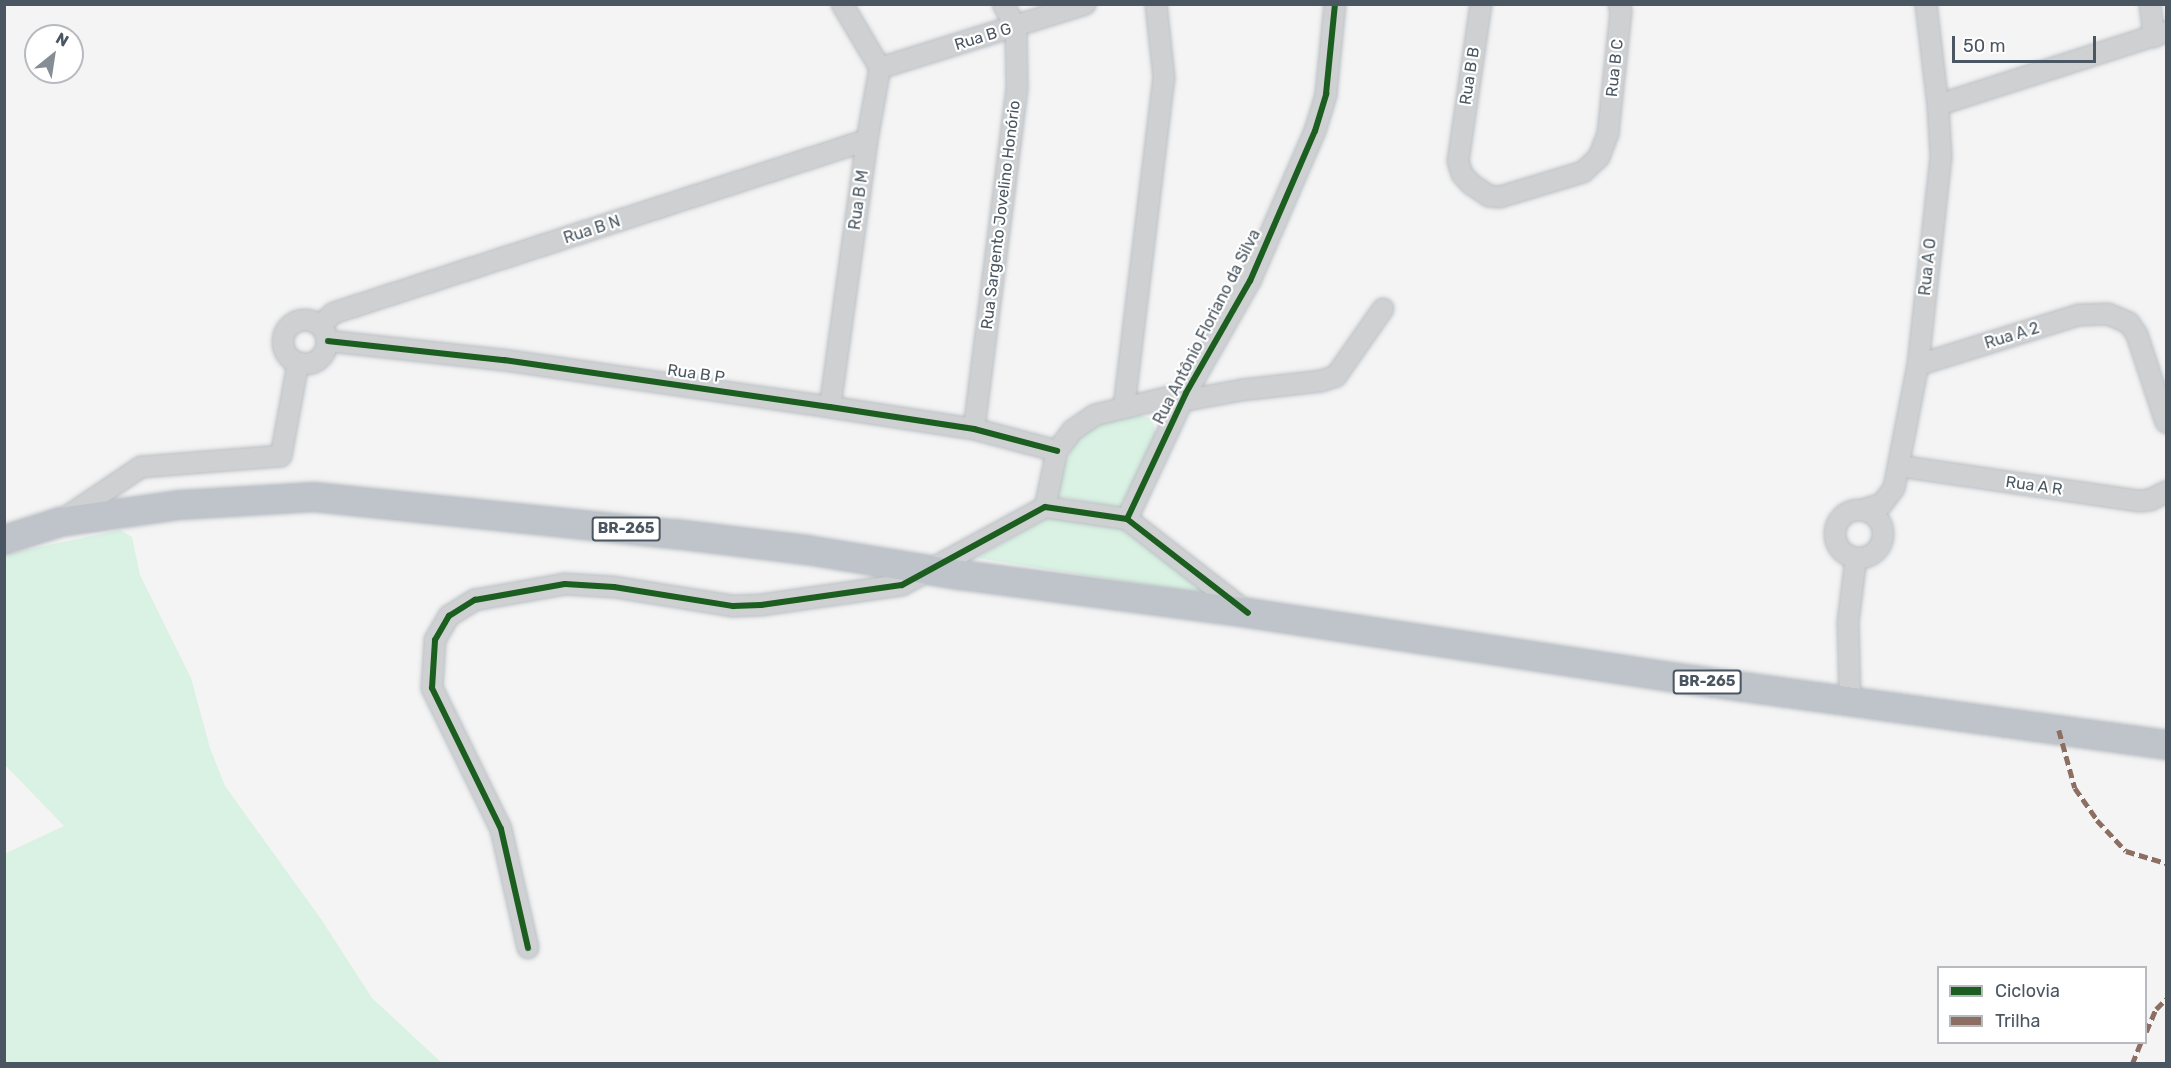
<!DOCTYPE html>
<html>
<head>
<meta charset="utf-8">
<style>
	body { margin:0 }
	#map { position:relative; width:2171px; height:1068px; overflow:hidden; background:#f4f4f4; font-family:Rubik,sans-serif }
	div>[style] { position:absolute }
	.green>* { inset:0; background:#d9f2e3 }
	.roads { filter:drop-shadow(0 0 2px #b9bec3) drop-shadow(0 0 2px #b9bec3) }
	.minor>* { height:20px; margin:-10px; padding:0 10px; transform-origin:10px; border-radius:10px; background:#ced0d2 }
	.minor>.ring { margin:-10px; padding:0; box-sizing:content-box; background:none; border:20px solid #ced0d2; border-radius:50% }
	.highway>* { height:28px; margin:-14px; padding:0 14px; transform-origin:14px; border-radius:14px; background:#bec4c9 }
	.quiet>* { height:4.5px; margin-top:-2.25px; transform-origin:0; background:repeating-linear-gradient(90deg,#8d6e63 0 9px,transparent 0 13.5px) }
	.cycleway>* { height:6px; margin:-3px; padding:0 3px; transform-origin:3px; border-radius:3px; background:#1b5e20 }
	span { translate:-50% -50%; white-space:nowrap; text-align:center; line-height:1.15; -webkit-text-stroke:4.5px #fff; paint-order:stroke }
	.shield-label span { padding:2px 4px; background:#fff; border:2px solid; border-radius:4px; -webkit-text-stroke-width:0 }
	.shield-label { font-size:15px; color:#4a5661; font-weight:700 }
	.street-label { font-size:16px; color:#4a5661 }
	.frame { position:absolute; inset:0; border:6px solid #4a5661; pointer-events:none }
	.legend { position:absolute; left:1937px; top:966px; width:210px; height:78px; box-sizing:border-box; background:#fff; border:2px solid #b7bbc0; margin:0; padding:8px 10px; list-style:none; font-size:18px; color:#4a5661 }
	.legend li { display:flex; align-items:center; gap:12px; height:30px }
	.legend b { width:30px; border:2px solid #b7bbc0 }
	.north { position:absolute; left:24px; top:24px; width:60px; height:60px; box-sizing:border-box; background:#fff; border:2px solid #b7bbc0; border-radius:50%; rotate:30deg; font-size:16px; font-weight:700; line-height:24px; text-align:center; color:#4a5661 }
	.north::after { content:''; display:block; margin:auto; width:21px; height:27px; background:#868d94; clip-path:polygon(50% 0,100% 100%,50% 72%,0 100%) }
	.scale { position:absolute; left:1952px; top:36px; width:144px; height:27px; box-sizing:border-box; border:3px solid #4a5661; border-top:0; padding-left:8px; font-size:18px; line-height:21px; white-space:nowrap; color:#4a5661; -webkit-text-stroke:4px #fff; paint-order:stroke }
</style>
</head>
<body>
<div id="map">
	<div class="green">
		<div style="clip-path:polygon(1139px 415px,1152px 419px,1156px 434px,1120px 508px,1057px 496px,1065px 464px,1075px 443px,1088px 430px,1111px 420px)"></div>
		<div style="clip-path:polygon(1048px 517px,1123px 529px,1210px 595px,977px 558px)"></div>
		<div style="clip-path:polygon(120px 530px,132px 537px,140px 575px,191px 678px,210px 748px,225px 786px,321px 919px,372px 998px,442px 1063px,5px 1063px,4px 854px,64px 826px,5px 765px,5px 554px)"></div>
	</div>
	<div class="roads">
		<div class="minor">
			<div style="left:1481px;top:4px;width:159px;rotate:98.3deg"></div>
			<div style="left:1458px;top:161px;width:14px;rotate:73deg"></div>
			<div style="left:1462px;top:174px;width:13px;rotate:48deg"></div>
			<div style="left:1471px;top:184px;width:22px;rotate:34deg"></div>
			<div style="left:1489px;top:196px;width:11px;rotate:5deg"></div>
			<div style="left:1500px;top:197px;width:87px;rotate:-16.8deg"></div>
			<div style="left:1583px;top:172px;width:22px;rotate:-43deg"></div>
			<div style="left:1599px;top:157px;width:26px;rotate:-69deg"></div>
			<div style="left:1608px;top:133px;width:122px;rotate:-83.9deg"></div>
			<div style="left:1621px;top:12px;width:8px;rotate:-104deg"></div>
			<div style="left:2150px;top:4px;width:33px;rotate:83deg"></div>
			<div style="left:880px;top:68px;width:215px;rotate:-17.3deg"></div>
			<div style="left:1938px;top:105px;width:239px;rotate:-17.8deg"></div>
			<div class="ring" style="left:283px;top:320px;width:24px;height:24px"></div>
			<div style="left:320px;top:325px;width:18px;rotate:-41deg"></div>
			<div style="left:334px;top:313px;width:560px;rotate:-17.98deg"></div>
			<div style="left:328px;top:341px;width:177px;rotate:6.2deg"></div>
			<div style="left:504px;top:360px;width:329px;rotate:8.2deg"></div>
			<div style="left:830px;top:407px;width:146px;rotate:8.7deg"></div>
			<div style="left:974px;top:429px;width:86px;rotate:14.8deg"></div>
			<div style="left:1918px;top:365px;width:169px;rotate:-17.3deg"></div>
			<div style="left:2079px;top:315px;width:29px;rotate:-2deg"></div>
			<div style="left:2108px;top:314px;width:23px;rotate:23deg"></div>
			<div style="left:2129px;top:323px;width:14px;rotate:56deg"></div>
			<div style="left:2137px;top:335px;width:92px;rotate:71.6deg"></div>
			<div style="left:1182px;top:401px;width:61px;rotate:-10.4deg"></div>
			<div style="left:1242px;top:390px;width:80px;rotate:-6.5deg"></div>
			<div style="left:1321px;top:381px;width:16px;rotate:-18deg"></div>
			<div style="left:1336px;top:376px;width:82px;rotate:-55deg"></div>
			<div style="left:830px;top:407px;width:270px;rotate:-82.1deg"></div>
			<div style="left:867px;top:140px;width:73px;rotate:-79.8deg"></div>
			<div style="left:880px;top:68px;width:74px;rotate:-120.7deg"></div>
			<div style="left:1124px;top:407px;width:331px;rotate:-83.1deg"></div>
			<div style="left:1164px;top:78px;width:74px;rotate:-96.2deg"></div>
			<div style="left:974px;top:429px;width:344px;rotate:-82.8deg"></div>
			<div style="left:1017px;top:88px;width:60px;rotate:-91deg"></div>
			<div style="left:1016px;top:28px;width:27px;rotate:-118deg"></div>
			<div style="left:1899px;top:466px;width:243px;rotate:8.3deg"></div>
			<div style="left:2139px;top:501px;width:11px;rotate:-5deg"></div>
			<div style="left:2150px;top:500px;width:18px;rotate:-27deg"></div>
			<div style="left:1045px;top:507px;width:57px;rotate:-77.9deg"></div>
			<div style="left:1057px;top:451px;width:26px;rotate:-53deg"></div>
			<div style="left:1073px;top:430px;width:27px;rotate:-34deg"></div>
			<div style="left:1095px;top:415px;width:94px;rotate:-13.6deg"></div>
			<div class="ring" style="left:1835px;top:510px;width:28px;height:28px"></div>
			<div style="left:1862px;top:510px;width:21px;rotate:-17deg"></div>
			<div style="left:1882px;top:504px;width:20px;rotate:-53deg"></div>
			<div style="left:1894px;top:488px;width:125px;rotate:-79deg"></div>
			<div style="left:1918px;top:365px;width:210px;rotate:-83.7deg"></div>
			<div style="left:1941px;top:156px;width:51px;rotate:-93.4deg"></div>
			<div style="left:1938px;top:105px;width:102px;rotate:-96.8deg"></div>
			<div style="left:65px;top:518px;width:92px;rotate:-33.9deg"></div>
			<div style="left:141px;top:467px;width:140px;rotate:-4.5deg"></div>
			<div style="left:281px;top:456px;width:95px;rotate:-79.6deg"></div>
			<div style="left:1127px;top:519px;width:139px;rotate:-64.9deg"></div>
			<div style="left:1186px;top:393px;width:129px;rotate:-60.3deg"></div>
			<div style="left:1250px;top:281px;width:163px;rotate:-66.6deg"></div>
			<div style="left:1315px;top:131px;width:39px;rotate:-73deg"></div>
			<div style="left:1326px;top:94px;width:90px;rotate:-84.3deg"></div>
			<div style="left:1850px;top:702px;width:80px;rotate:-91.4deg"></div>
			<div style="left:1848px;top:622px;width:64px;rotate:-82.8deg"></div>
			<div style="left:528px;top:948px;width:122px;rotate:-102.8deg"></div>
			<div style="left:501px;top:829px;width:157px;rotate:-116.1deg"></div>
			<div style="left:432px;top:688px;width:48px;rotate:-86.4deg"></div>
			<div style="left:435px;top:640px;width:28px;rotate:-60deg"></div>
			<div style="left:449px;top:616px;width:31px;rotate:-32deg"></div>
			<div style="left:475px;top:600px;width:91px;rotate:-10.1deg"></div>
			<div style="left:565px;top:584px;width:49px;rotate:3.5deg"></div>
			<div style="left:614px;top:587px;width:121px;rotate:9.1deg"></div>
			<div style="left:733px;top:606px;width:28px;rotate:-2deg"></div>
			<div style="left:761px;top:605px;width:142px;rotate:-8.1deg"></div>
			<div style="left:902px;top:585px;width:163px;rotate:-28.6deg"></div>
			<div style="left:1045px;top:507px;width:83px;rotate:8.3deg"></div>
			<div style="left:1127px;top:519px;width:150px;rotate:37.9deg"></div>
		</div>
		<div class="highway">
			<div style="left:4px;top:540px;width:59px;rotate:-17.8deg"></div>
			<div style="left:60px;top:522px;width:121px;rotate:-8.1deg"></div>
			<div style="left:180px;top:505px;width:134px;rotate:-3.4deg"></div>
			<div style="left:314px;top:497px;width:363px;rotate:5.9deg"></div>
			<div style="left:675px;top:534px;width:133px;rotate:6.9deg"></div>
			<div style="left:807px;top:550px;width:155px;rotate:9.3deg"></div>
			<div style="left:960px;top:575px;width:290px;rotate:7.5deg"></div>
			<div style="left:1248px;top:613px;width:428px;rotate:8.6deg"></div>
			<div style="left:1671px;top:677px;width:500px;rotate:7.8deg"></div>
		</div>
	</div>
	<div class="quiet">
		<div style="left:2059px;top:730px;width:60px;rotate:74.6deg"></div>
		<div style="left:2075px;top:788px;width:39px;rotate:55deg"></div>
		<div style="left:2097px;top:820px;width:42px;rotate:46.9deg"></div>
		<div style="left:2126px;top:851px;width:42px;rotate:16.7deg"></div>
		<div style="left:2146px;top:1032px;width:25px;rotate:-67deg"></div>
		<div style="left:2156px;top:1009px;width:14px;rotate:-45deg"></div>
		<div style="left:2132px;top:1064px;width:24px;rotate:-68deg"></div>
	</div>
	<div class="cycleway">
		<div style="left:328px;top:341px;width:177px;rotate:6.2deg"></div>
		<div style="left:504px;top:360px;width:329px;rotate:8.2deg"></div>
		<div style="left:830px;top:407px;width:146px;rotate:8.7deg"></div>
		<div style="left:974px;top:429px;width:86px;rotate:14.8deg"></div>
		<div style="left:1127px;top:519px;width:139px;rotate:-64.9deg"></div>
		<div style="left:1186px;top:393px;width:129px;rotate:-60.3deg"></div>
		<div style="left:1250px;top:281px;width:163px;rotate:-66.6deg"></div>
		<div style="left:1315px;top:131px;width:39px;rotate:-73deg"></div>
		<div style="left:1326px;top:94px;width:90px;rotate:-84.3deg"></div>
		<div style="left:528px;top:948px;width:122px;rotate:-102.8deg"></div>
		<div style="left:501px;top:829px;width:157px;rotate:-116.1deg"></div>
		<div style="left:432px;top:688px;width:48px;rotate:-86.4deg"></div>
		<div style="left:435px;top:640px;width:28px;rotate:-60deg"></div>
		<div style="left:449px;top:616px;width:31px;rotate:-32deg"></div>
		<div style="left:475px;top:600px;width:91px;rotate:-10.1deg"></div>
		<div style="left:565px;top:584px;width:49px;rotate:3.5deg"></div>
		<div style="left:614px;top:587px;width:121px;rotate:9.1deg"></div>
		<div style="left:733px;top:606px;width:28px;rotate:-2deg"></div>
		<div style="left:761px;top:605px;width:142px;rotate:-8.1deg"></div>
		<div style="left:902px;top:585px;width:163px;rotate:-28.6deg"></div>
		<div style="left:1045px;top:507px;width:83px;rotate:8.3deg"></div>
		<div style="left:1127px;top:519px;width:153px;rotate:37.8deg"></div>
	</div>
	<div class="shield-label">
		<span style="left:626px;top:529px">BR-265</span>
		<span style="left:1707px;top:682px">BR-265</span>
	</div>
	<div class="street-label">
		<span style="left:983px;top:37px;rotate:-17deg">Rua B G</span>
		<span style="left:1615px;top:68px;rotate:-84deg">Rua B C</span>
		<span style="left:1470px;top:76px;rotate:-81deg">Rua B B</span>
		<span style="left:859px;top:200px;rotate:-82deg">Rua B M</span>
		<span style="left:1001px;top:215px;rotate:-83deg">Rua Sargento Jovelino Honório</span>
		<span style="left:592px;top:230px;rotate:-18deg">Rua B N</span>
		<span style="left:1928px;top:267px;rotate:-84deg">Rua A O</span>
		<span style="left:1207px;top:327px;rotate:-63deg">Rua Antônio Floriano da Silva</span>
		<span style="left:2012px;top:336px;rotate:-17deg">Rua A 2</span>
		<span style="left:696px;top:374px;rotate:8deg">Rua B P</span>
		<span style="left:2034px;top:486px;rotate:8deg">Rua A R</span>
	</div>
	<div class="frame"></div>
	<ul class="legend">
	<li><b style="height:8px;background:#1b5e20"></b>Ciclovia</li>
	<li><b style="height:8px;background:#8d6e63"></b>Trilha</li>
	</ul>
	<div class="north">N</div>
	<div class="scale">50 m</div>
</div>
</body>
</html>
